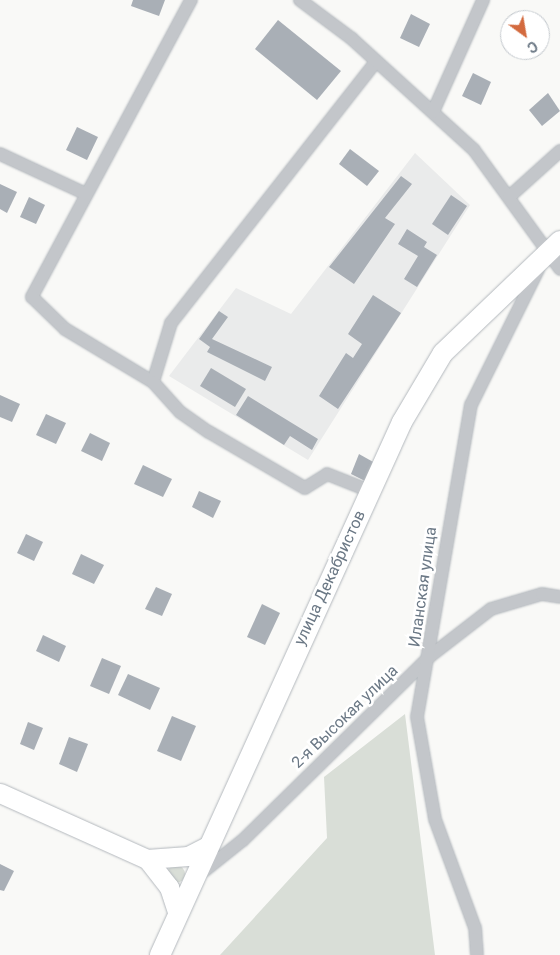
<!DOCTYPE html>
<html>
<head>
<meta charset="utf-8">
<style>
	body { margin:0 }
	#map { position:relative; width:560px; height:955px; overflow:hidden; background:#f9f9f7; font-family:Roboto,sans-serif }
	div>[style] { position:absolute }
	.built>* { inset:0; background:#eaebeb }
	.green>* { inset:0; background:#d9ded7 }
	.round { border-radius:50% }
	.building>* { inset:0; background:#a9afb6 }
	.roads { filter:drop-shadow(0 0 1px #b3b8bd) drop-shadow(0 0 1px #b3b8bd) }
	.street>* { height:12px; margin:-6px; padding:0 6px; transform-origin:6px; border-radius:6px; background:#c3c6ca }
	.secondary>* { height:19px; margin:-9.5px; padding:0 9.5px; transform-origin:9.5px; border-radius:9.5px; background:#fff }
	.primary>* { height:20px; margin:-10px; padding:0 10px; transform-origin:10px; border-radius:10px; background:#fff }
	span { translate:-50% -50%; white-space:nowrap; text-align:center; line-height:1.15; -webkit-text-stroke:5px #fff; paint-order:stroke }
	.street-label { font-size:16px; color:#6b7885 }
	.north { position:absolute; left:500px; top:10px; width:50px; height:50px; box-sizing:border-box; background:#fff; border:1px solid #c4c9ce; border-radius:50%; rotate:148deg; font-size:14px; font-weight:700; line-height:20px; text-align:center; color:#6b7885 }
	.north::after { content:''; display:block; margin:auto; width:18px; height:22px; background:#d36a3e; clip-path:polygon(50% 0,100% 100%,50% 72%,0 100%) }
</style>
</head>
<body>
<div id="map">
	<div class="built">
		<div style="clip-path:polygon(415px 153px,470px 205px,308px 460px,169px 376px,236px 288px,291px 314px)"></div>
	</div>
	<div class="green">
		<div style="clip-path:polygon(405px 714px,435px 955px,220px 955px,327px 838px,324px 777px)"></div>
		<div class="round" style="left:167px;top:865px;width:18px;height:18px"></div>
	</div>
	<div class="building">
		<div style="clip-path:polygon(133px 0,165px 0,159px 16px,131px 6px)"></div>
		<div style="clip-path:polygon(411px 14px,430px 24px,419px 47px,400px 38px)"></div>
		<div style="clip-path:polygon(278px 20px,341px 71px,317px 100px,255px 49px)"></div>
		<div style="clip-path:polygon(473px 73px,491px 82px,481px 105px,462px 96px)"></div>
		<div style="clip-path:polygon(548px 93px,560px 111px,542px 126px,529px 110px)"></div>
		<div style="clip-path:polygon(77px 127px,98px 137px,87px 160px,66px 150px)"></div>
		<div style="clip-path:polygon(350px 149px,379px 171px,367px 186px,339px 164px)"></div>
		<div style="clip-path:polygon(401px 176px,412px 184px,385px 218px,395px 224px,354px 284px,329px 267px)"></div>
		<div style="clip-path:polygon(0 184px,17px 192px,7px 213px,0 209px)"></div>
		<div style="clip-path:polygon(451px 195px,467px 206px,448px 235px,432px 224px)"></div>
		<div style="clip-path:polygon(29px 197px,45px 205px,36px 224px,20px 217px)"></div>
		<div style="clip-path:polygon(407px 229px,427px 242px,424px 247px,437px 255px,417px 287px,404px 279px,418px 256px,398px 244px)"></div>
		<div style="clip-path:polygon(373px 295px,401px 313px,338px 409px,319px 396px,346px 353px,353px 358px,362px 344px,348px 334px)"></div>
		<div style="clip-path:polygon(219px 311px,228px 317px,212px 339px,272px 367px,265px 381px,207px 352px,210px 347px,199px 339px)"></div>
		<div style="clip-path:polygon(211px 368px,246px 389px,235px 407px,200px 386px)"></div>
		<div style="clip-path:polygon(0 395px,20px 404px,12px 422px,0 417px)"></div>
		<div style="clip-path:polygon(248px 396px,318px 439px,312px 450px,290px 436px,284px 445px,236px 415px)"></div>
		<div style="clip-path:polygon(46px 414px,66px 423px,56px 444px,36px 435px)"></div>
		<div style="clip-path:polygon(90px 433px,110px 443px,102px 461px,81px 451px)"></div>
		<div style="clip-path:polygon(359px 454px,375px 463px,365px 481px,351px 474px)"></div>
		<div style="clip-path:polygon(143px 465px,172px 479px,163px 497px,134px 484px)"></div>
		<div style="clip-path:polygon(199px 491px,221px 501px,213px 518px,192px 507px)"></div>
		<div style="clip-path:polygon(26px 534px,43px 542px,34px 561px,17px 553px)"></div>
		<div style="clip-path:polygon(81px 554px,104px 565px,94px 584px,72px 574px)"></div>
		<div style="clip-path:polygon(156px 587px,172px 594px,162px 616px,145px 609px)"></div>
		<div style="clip-path:polygon(262px 604px,280px 613px,265px 645px,247px 637px)"></div>
		<div style="clip-path:polygon(43px 635px,66px 646px,59px 662px,36px 651px)"></div>
		<div style="clip-path:polygon(102px 658px,121px 666px,109px 694px,90px 686px)"></div>
		<div style="clip-path:polygon(128px 674px,160px 688px,150px 710px,118px 695px)"></div>
		<div style="clip-path:polygon(172px 716px,196px 726px,181px 761px,157px 751px)"></div>
		<div style="clip-path:polygon(28px 722px,43px 728px,34px 750px,20px 744px)"></div>
		<div style="clip-path:polygon(69px 737px,88px 744px,77px 772px,59px 764px)"></div>
		<div style="clip-path:polygon(0 864px,14px 871px,4px 891px,0 890px)"></div>
	</div>
	<div class="roads">
		<div class="street">
			<div style="left:191px;top:0;width:337px;rotate:118.2deg"></div>
			<div style="left:32px;top:297px;width:46px;rotate:44.1deg"></div>
			<div style="left:65px;top:329px;width:103px;rotate:31.1deg"></div>
			<div style="left:153px;top:382px;width:62px;rotate:-73deg"></div>
			<div style="left:171px;top:323px;width:330px;rotate:-51.9deg"></div>
			<div style="left:300px;top:0;width:64px;rotate:36.7deg"></div>
			<div style="left:351px;top:38px;width:166px;rotate:42.3deg"></div>
			<div style="left:474px;top:150px;width:147px;rotate:54.1deg"></div>
			<div style="left:433px;top:112px;width:123px;rotate:-65.9deg"></div>
			<div style="left:0;top:154px;width:93px;rotate:24.9deg"></div>
			<div style="left:509px;top:197px;width:69px;rotate:-42deg"></div>
			<div style="left:153px;top:382px;width:40px;rotate:48deg"></div>
			<div style="left:180px;top:412px;width:35px;rotate:35deg"></div>
			<div style="left:209px;top:432px;width:111px;rotate:30.3deg"></div>
			<div style="left:305px;top:488px;width:26px;rotate:-32deg"></div>
			<div style="left:327px;top:474px;width:46px;rotate:21.6deg"></div>
			<div style="left:199px;top:875px;width:56px;rotate:-38.5deg"></div>
			<div style="left:243px;top:840px;width:261px;rotate:-44.5deg"></div>
			<div style="left:429px;top:657px;width:78px;rotate:-37.7deg"></div>
			<div style="left:491px;top:609px;width:53px;rotate:-16.4deg"></div>
			<div style="left:542px;top:594px;width:18px;rotate:9deg"></div>
			<div style="left:477px;top:955px;width:27px;rotate:-94deg"></div>
			<div style="left:475px;top:928px;width:116px;rotate:-110.2deg"></div>
			<div style="left:435px;top:819px;width:104px;rotate:-100deg"></div>
			<div style="left:417px;top:717px;width:317px;rotate:-80.2deg"></div>
			<div style="left:471px;top:405px;width:153px;rotate:-63.6deg"></div>
		</div>
		<div class="secondary">
			<div style="left:0;top:793px;width:161px;rotate:24.2deg"></div>
			<div style="left:147px;top:859px;width:36px;rotate:52deg"></div>
			<div style="left:169px;top:887px;width:28px;rotate:72deg"></div>
			<div style="left:147px;top:859px;width:41px;rotate:-4.2deg"></div>
			<div style="left:188px;top:856px;width:22px;rotate:-27deg"></div>
		</div>
		<div class="primary">
			<div style="left:160px;top:955px;width:585px;rotate:-65.58deg"></div>
			<div style="left:402px;top:422px;width:80px;rotate:-59.3deg"></div>
			<div style="left:443px;top:353px;width:162px;rotate:-43.7deg"></div>
		</div>
	</div>
	<div class="street-label">
		<span style="left:330px;top:578px;rotate:-65deg">улица Декабристов</span>
		<span style="left:423px;top:587px;rotate:-82deg">Иланская улица</span>
		<span style="left:345px;top:717px;rotate:-44deg">2-я Высокая улица</span>
	</div>
	<div class="north">С</div>
</div>
</body>
</html>
